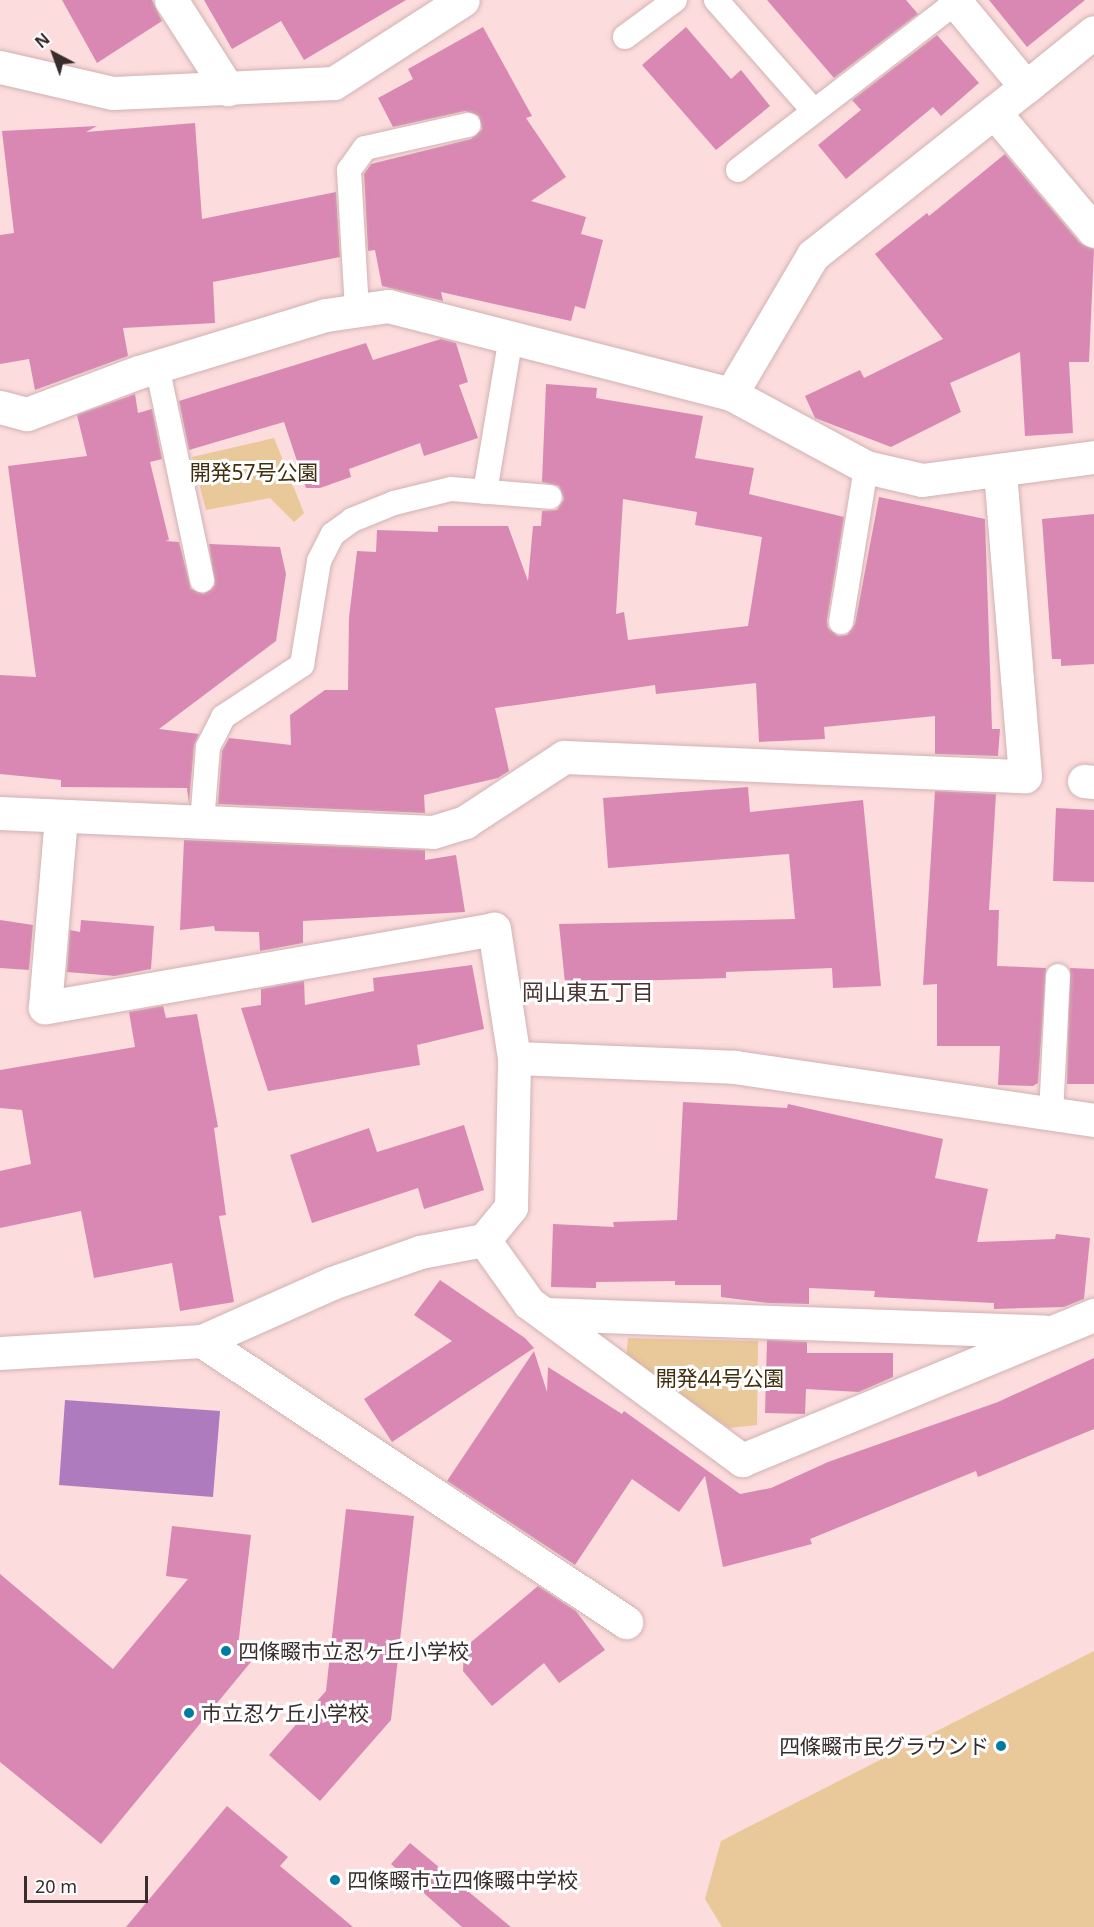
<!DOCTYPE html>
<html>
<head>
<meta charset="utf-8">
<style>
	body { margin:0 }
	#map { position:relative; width:1094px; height:1927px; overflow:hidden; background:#fcdcdc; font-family:"Noto Sans","Noto Sans JP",sans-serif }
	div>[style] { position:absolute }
	.green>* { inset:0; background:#e9c899 }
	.water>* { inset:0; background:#ae7bbe }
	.building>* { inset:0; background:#d888b2 }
	.roads { filter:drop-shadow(0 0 2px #d1b2b2) drop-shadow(0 0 2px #d1b2b2) }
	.lane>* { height:24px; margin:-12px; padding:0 12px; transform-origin:12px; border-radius:12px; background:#fff }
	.street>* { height:33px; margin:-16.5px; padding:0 16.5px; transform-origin:16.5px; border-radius:16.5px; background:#fff }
	.dots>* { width:16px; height:16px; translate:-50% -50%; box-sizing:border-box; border:3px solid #fff; border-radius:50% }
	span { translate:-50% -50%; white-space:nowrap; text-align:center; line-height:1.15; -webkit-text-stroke:6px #fff; paint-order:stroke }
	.park-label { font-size:21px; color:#432f0d }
	.poi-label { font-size:21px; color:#382c2c }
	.left { translate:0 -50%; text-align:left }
	.right { translate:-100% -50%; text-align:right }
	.neighbourhood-label { font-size:22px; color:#4c3334 }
	.north { position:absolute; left:24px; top:24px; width:60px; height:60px; -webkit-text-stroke:4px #fff; paint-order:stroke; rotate:319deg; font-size:16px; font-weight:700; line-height:24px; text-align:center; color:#382c2c }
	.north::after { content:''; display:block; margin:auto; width:21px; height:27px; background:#382c2c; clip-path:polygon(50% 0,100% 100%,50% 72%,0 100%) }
	.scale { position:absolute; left:24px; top:1876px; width:124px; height:27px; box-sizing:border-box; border:3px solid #382c2c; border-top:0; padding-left:8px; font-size:18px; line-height:21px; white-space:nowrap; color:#382c2c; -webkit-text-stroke:4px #fff; paint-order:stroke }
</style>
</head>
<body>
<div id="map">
	<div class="green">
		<div style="clip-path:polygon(274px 438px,304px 513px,294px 522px,270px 498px,206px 510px,192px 457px)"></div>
		<div style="clip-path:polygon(628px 1338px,758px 1341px,757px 1425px,729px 1428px,626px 1359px)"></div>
		<div style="clip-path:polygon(1094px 1651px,1094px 1927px,722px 1927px,705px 1899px,721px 1841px)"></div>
	</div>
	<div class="water">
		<div style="clip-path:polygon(65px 1400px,220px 1411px,213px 1497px,59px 1485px)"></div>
	</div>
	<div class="building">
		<div style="clip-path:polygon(62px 0,152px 0,162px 21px,97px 63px)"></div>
		<div style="clip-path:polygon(204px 0,406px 0,304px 60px,281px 21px,232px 49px)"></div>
		<div style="clip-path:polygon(767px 0,906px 0,918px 14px,834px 78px)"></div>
		<div style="clip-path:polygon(989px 0,1085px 0,1027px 47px)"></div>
		<div style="clip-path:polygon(483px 27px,532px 116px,526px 118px,566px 177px,531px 201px,586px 217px,581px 234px,603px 240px,585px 309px,575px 306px,571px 321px,441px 292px,443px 301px,382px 286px,375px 250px,368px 251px,364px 174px,371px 164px,471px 139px,482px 129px,479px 116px,465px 111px,393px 127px,378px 98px,413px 79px,408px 69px)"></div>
		<div style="clip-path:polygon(686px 27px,731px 79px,741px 70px,770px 106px,716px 150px,642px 65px)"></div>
		<div style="clip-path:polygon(937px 35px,979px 83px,941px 116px,933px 107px,846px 179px,818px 145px,861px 110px,852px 100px)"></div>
		<div style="clip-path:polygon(195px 123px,202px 219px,336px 192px,340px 257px,213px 282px,215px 323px,123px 328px,128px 356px,35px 390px,29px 359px,0 364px,0 235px,14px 233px,2px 131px,97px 126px,86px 132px)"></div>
		<div style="clip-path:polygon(1005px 154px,1080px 243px,1094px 249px,1089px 362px,1069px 362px,1073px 433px,1025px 436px,1020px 352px,950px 383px,961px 412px,891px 447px,815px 418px,805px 396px,860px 370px,864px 378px,943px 339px,875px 254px,927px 213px,929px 216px)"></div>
		<div style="clip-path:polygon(441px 339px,456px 343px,468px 382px,459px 385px,478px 438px,424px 456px,420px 443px,349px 469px,351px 477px,320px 488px,306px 488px,284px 422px,189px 450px,179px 401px,366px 343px,373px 360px)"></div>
		<div style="clip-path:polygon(evenodd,546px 384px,597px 388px,596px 398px,703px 416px,695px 458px,754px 468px,749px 494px,844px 517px,827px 620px,828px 628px,838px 636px,847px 635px,855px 624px,879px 497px,985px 519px,992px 729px,1000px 729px,998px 756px,935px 754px,935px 716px,824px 727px,825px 739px,759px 742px,756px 683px,656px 694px,655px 685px,495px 708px,509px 771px,498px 778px,424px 795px,425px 813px,218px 804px,222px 751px,229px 738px,291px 745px,290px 715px,325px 690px,348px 690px,349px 618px,357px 551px,376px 552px,377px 530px,438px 532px,438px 526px,508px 526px,528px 581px,533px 526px,541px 526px,542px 511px,557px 510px,564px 499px,559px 486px,542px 482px,546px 384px,623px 499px,697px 512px,695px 525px,762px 537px,748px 626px,628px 640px,624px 612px,616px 614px,623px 499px)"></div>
		<div style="clip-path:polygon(135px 394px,138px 413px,152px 409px,162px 459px,150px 462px,169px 540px,165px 541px,179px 542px,191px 589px,204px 594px,215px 585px,209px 544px,280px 547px,286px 574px,276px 641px,159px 729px,199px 734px,194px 746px,189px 803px,187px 788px,61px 787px,61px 780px,0 774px,0 675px,36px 677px,8px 466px,87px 456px,77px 415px)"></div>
		<div style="clip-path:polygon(1094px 514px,1094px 664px,1061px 666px,1061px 659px,1052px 659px,1042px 519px)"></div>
		<div style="clip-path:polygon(748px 787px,750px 812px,863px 800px,881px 986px,833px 988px,832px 968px,726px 972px,726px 978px,565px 983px,559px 924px,795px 919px,789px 854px,608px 868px,603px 798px)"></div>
		<div style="clip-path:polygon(935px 791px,996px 794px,989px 910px,999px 910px,997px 966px,1046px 968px,1038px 1083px,1033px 1086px,998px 1085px,1000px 1046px,937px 1046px,937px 984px,923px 985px)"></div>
		<div style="clip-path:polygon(1056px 808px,1094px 810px,1094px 882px,1053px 881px)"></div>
		<div style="clip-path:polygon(184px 840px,425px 850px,425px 860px,456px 855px,465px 912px,303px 921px,303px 943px,260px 951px,259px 932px,215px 931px,214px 926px,180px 930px)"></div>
		<div style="clip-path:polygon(0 920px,33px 925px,29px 970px,0 968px)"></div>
		<div style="clip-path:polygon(81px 920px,154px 926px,151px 969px,115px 976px,67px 972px,70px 930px,80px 932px)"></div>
		<div style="clip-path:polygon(472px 965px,484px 1029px,417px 1045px,420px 1065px,268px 1091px,241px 1008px,261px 1005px,261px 989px,304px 981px,305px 1005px,374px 991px,373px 978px)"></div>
		<div style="clip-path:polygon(1070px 968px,1094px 969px,1094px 1084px,1067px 1084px)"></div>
		<div style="clip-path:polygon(163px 1006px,166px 1018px,197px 1014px,218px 1127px,214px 1128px,226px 1215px,219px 1216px,234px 1302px,180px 1311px,172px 1263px,94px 1278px,81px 1211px,0 1228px,0 1171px,31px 1164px,22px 1110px,0 1108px,0 1070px,135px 1047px,129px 1012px)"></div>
		<div style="clip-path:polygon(683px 1102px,787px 1108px,788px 1104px,943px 1139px,935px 1178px,988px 1189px,977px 1242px,1055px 1239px,1056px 1234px,1090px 1238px,1084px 1299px,1064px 1307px,994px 1309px,994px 1303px,874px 1297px,875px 1291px,809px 1288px,809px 1304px,768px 1303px,721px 1297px,721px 1285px,675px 1285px,675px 1281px,596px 1282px,596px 1288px,551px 1287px,553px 1224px,614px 1227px,613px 1222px,677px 1220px)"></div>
		<div style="clip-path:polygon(464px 1125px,484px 1190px,424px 1209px,418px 1188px,312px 1223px,290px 1155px,369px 1128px,377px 1152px)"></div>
		<div style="clip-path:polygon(440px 1280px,525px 1338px,534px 1348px,392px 1442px,364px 1399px,452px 1341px,414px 1315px)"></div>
		<div style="clip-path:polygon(767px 1340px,807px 1342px,807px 1353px,893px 1353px,893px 1377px,859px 1392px,806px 1389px,805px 1414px,765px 1413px)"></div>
		<div style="clip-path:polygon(534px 1351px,547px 1392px,548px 1367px,622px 1414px,624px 1411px,740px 1494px,771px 1488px,828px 1462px,998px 1402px,1094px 1358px,1094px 1429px,978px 1477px,976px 1471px,810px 1539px,812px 1544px,723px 1567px,705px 1476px,679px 1512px,632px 1479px,575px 1565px,447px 1481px)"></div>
		<div style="clip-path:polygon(346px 1509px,414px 1516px,391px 1720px,320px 1801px,269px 1755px,326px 1691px)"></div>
		<div style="clip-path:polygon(172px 1526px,251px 1535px,237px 1655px,255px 1657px,101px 1844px,0 1762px,0 1574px,113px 1669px,188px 1579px,166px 1576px)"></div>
		<div style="clip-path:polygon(538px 1586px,576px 1611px,605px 1650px,559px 1683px,544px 1663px,492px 1706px,463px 1671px,464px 1648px)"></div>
		<div style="clip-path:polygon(227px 1806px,288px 1857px,280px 1866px,353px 1927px,126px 1927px)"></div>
		<div style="clip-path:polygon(410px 1843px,511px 1927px,462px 1927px,391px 1864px)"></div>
	</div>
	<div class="roads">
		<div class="lane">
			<div style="left:716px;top:0;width:148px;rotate:48.6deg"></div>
			<div style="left:625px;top:37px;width:62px;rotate:-36.5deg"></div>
			<div style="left:738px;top:170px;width:275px;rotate:-37.6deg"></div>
			<div style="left:357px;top:310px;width:140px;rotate:-93.3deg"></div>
			<div style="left:349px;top:170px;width:27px;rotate:-54deg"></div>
			<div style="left:365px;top:148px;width:106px;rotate:-12.6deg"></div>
			<div style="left:157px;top:366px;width:219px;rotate:78.1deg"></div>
			<div style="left:485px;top:492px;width:157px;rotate:-80.5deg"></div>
			<div style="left:841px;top:622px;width:157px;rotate:-80.8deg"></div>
			<div style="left:202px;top:823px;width:76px;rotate:-85.5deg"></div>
			<div style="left:208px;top:747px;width:34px;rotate:-63deg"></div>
			<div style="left:223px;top:717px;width:95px;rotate:-33.4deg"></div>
			<div style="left:302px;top:665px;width:105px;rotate:-80.7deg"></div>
			<div style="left:319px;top:561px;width:30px;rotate:-63deg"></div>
			<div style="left:333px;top:534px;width:24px;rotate:-36deg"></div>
			<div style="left:352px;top:520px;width:45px;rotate:-22deg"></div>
			<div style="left:394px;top:503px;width:59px;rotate:-13.8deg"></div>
			<div style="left:451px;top:489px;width:99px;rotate:4.6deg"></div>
			<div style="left:1051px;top:1114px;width:138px;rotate:-87.1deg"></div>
		</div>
		<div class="street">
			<div style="left:171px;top:0;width:106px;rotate:57.4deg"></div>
			<div style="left:954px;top:0;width:113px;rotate:50.4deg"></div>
			<div style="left:1026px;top:87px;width:87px;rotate:-39deg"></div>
			<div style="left:0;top:67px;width:116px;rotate:13deg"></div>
			<div style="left:113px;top:93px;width:221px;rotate:-2.6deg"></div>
			<div style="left:334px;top:83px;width:153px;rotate:-32.8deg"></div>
			<div style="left:994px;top:112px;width:155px;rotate:50deg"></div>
			<div style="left:731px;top:394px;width:161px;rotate:-59.5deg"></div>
			<div style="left:813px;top:255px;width:271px;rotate:-38.3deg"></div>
			<div style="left:0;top:407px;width:28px;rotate:15deg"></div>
			<div style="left:27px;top:414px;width:120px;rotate:-20.6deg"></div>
			<div style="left:139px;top:372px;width:195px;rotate:-17deg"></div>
			<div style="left:326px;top:315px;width:63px;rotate:-8.3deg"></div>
			<div style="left:388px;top:306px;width:354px;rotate:14.4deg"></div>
			<div style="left:731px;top:394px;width:153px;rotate:28.4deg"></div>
			<div style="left:866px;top:467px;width:57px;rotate:13.1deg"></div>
			<div style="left:922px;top:480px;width:174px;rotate:-7.6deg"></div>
			<div style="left:1084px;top:781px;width:10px;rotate:6deg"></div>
			<div style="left:0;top:813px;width:433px;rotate:2.5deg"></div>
			<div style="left:433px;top:832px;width:34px;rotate:-17deg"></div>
			<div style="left:465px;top:822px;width:118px;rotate:-33.3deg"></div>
			<div style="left:564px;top:757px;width:461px;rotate:2.4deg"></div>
			<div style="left:1025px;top:776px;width:307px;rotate:-94.7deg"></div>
			<div style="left:514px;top:1058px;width:221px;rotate:2.3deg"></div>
			<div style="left:735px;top:1067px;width:363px;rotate:8.4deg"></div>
			<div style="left:484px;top:1240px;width:77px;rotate:54.5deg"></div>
			<div style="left:529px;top:1303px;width:265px;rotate:36.4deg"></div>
			<div style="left:742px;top:1460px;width:381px;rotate:-22.4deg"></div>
			<div style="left:545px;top:1314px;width:499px;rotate:2deg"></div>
			<div style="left:202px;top:1341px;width:509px;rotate:33.53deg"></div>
			<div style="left:0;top:1353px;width:202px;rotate:-3.4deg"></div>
			<div style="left:202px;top:1341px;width:142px;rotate:-24deg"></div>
			<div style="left:332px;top:1283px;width:93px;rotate:-19.4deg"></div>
			<div style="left:420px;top:1252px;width:65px;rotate:-10.6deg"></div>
			<div style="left:484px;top:1240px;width:43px;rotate:-50.7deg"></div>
			<div style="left:511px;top:1207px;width:149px;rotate:-88.8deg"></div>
			<div style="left:514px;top:1058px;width:131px;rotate:-98.8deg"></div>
			<div style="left:494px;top:929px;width:456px;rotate:170.1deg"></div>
			<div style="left:45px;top:1007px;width:191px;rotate:-85.2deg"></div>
		</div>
	</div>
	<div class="dots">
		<div style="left:226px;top:1651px;background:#007ca3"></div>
		<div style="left:189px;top:1713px;background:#007ca3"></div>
		<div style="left:1001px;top:1746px;background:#007ca3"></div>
		<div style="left:335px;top:1880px;background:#007ca3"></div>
	</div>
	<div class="park-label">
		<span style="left:254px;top:472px">開発57号公園</span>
		<span style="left:720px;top:1378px">開発44号公園</span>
	</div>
	<div class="poi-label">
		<span class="left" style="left:238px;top:1651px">四條畷市立忍ヶ丘小学校</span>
		<span class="left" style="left:201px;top:1713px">市立忍ケ丘小学校</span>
		<span class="right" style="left:989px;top:1746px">四條畷市民グラウンド</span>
		<span class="left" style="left:347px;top:1880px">四條畷市立四條畷中学校</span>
	</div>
	<div class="neighbourhood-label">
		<span style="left:588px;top:992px">岡山東五丁目</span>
	</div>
	<div class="north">N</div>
	<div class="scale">20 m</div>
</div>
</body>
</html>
